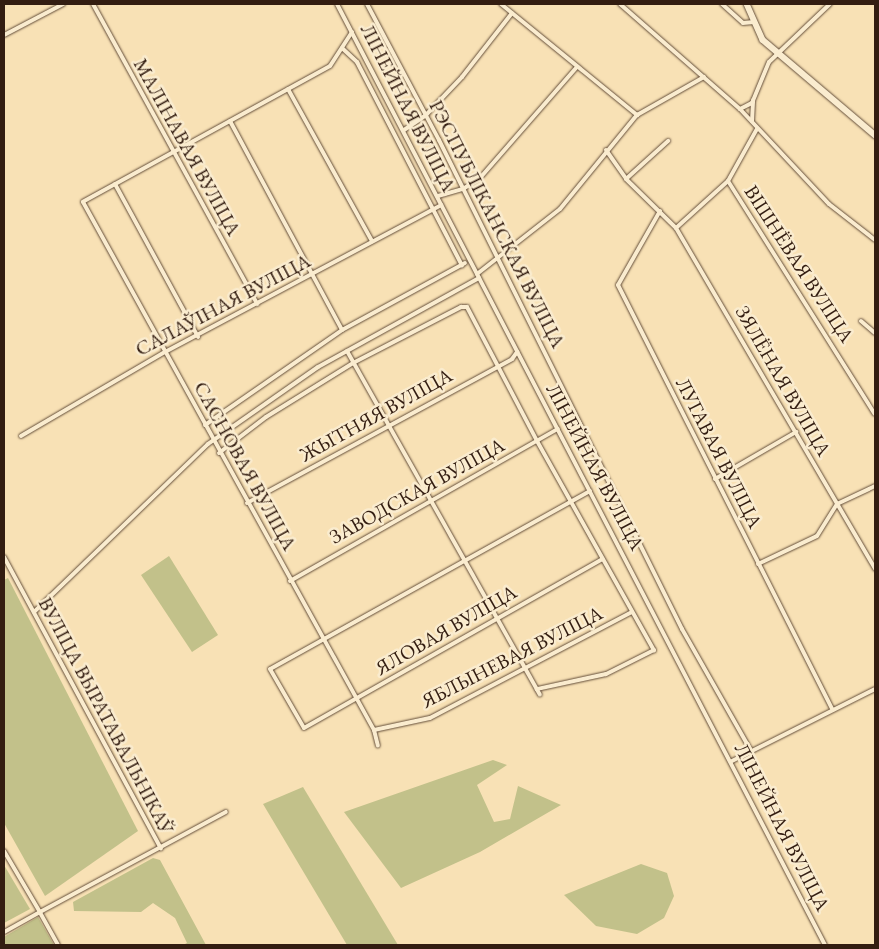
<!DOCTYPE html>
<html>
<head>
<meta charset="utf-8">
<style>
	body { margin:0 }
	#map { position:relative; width:879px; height:949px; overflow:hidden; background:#f8e1b5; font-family:"EB Garamond",serif }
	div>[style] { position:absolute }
	.green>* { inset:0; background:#c2c18a }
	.roads { filter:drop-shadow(0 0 1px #644e3a) drop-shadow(0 0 1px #644e3a) }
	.minor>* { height:4px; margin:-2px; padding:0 2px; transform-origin:2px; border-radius:2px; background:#faeccf }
	.secondary>* { height:5.5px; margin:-2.75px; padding:0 2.75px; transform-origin:2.75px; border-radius:2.75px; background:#faeccf }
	span { translate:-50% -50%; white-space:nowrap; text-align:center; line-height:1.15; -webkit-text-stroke:5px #faeccf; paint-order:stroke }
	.street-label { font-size:20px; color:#331d11 }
	.frame { position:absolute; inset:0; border:5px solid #331d11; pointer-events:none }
</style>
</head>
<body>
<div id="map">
	<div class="green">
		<div style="clip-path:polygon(169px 556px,218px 635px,192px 652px,141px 575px)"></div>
		<div style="clip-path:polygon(8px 578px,138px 831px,45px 896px,4px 823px,4px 580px)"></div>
		<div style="clip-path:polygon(493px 760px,507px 765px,477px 785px,494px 822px,510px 819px,518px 786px,561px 805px,480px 852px,401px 888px,344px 812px)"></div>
		<div style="clip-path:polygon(303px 787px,398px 945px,347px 945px,263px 804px)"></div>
		<div style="clip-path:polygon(153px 858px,160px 860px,206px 945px,183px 945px,187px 943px,175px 918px,153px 903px,141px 912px,74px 911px,73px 902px)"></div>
		<div style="clip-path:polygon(641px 864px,667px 873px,674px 896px,664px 918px,637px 934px,596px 926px,564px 895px)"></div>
		<div style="clip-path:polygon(4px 865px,30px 909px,4px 923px)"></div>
		<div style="clip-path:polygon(38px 917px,54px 945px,4px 945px,4px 937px)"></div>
	</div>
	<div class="roads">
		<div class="minor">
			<div style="left:93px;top:4px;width:342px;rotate:61.3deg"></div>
			<div style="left:337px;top:4px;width:1060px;rotate:62.59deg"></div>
			<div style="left:367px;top:4px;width:154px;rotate:62.1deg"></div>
			<div style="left:439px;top:140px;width:546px;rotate:63.58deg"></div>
			<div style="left:682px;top:629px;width:140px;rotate:60.5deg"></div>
			<div style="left:501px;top:4px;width:176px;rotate:39.2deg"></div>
			<div style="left:620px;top:4px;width:159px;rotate:41.2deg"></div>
			<div style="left:740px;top:109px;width:130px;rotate:46.9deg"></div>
			<div style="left:829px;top:204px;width:58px;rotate:38deg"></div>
			<div style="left:722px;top:4px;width:28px;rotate:42deg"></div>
			<div style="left:743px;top:23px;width:11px;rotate:-5deg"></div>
			<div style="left:352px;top:32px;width:40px;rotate:122.9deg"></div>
			<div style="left:330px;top:66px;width:282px;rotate:151.2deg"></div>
			<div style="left:83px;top:202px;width:603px;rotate:61.14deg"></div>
			<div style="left:374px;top:730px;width:16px;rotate:76deg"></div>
			<div style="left:4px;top:35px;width:67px;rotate:-27.7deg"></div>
			<div style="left:342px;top:48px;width:21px;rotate:43deg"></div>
			<div style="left:357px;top:62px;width:229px;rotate:62.7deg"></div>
			<div style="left:288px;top:89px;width:174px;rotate:61.1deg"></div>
			<div style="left:740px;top:109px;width:13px;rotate:-27deg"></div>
			<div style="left:752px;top:103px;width:44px;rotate:-67.5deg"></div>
			<div style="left:769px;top:62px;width:84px;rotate:-43.6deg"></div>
			<div style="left:230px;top:121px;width:237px;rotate:61.8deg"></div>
			<div style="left:752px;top:121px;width:21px;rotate:-87deg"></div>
			<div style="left:404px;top:130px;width:25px;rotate:-34deg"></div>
			<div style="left:425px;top:116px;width:54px;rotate:-46.5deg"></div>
			<div style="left:462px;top:77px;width:81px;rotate:-52deg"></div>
			<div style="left:606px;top:150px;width:35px;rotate:55deg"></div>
			<div style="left:626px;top:179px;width:70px;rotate:44.4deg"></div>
			<div style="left:676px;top:228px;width:395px;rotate:59.7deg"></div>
			<div style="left:626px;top:179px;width:57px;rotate:-42.1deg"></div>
			<div style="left:728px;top:181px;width:275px;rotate:57.8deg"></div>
			<div style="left:115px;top:184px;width:174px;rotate:61.5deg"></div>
			<div style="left:438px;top:196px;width:26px;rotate:-16deg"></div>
			<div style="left:463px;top:189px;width:20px;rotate:-33deg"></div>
			<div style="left:480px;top:178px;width:147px;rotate:-48.9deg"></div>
			<div style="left:660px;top:211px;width:85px;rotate:119.6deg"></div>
			<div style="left:618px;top:285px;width:476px;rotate:63.2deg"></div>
			<div style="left:676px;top:228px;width:70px;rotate:-42.1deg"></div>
			<div style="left:728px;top:181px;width:60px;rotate:-60.9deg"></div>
			<div style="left:477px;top:274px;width:105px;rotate:-38.1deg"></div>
			<div style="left:560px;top:209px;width:122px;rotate:-50.7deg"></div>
			<div style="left:637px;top:115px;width:77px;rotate:-29.6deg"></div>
			<div style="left:861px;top:321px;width:18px;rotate:41deg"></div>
			<div style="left:347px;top:351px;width:394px;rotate:60.7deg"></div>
			<div style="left:205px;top:425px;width:167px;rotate:-34.7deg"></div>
			<div style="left:342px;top:330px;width:140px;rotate:-28.6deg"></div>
			<div style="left:21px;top:436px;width:167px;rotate:-30.3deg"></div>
			<div style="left:165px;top:352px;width:313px;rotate:-28deg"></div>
			<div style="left:219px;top:453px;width:59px;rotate:-37.5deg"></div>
			<div style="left:266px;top:417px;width:102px;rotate:-31.8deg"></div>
			<div style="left:353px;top:363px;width:122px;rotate:-27.4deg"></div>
			<div style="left:461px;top:307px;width:6px"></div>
			<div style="left:467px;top:307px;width:151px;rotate:62.4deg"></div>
			<div style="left:537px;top:441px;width:240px;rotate:60.8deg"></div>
			<div style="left:654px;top:650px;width:54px;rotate:153.4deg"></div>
			<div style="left:606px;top:674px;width:71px;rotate:167.7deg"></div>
			<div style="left:715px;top:479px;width:94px;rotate:-30.1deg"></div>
			<div style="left:590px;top:491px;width:366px;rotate:150.9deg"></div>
			<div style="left:270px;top:669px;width:68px;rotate:60deg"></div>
			<div style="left:304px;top:728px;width:343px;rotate:-29.5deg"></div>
			<div style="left:247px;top:503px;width:302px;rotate:-28.5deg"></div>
			<div style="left:512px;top:359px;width:9px;rotate:-54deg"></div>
			<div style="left:4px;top:557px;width:331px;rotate:61.7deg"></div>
			<div style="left:758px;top:564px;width:65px;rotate:-25.4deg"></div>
			<div style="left:817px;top:536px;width:38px;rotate:-58deg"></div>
			<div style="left:837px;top:504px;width:42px;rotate:-25.3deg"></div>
			<div style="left:290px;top:581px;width:308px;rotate:-29.6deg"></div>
			<div style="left:34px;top:612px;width:242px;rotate:-44deg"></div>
			<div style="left:208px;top:444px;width:134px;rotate:-35deg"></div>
			<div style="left:318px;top:367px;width:184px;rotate:-28.9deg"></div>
			<div style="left:374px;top:730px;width:57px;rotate:-12.1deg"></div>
			<div style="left:430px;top:718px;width:228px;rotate:-27.7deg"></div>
			<div style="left:732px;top:761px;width:160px;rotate:-26.7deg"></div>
			<div style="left:4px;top:851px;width:71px;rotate:59.5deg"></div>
			<div style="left:40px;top:912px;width:41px;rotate:150.9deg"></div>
			<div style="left:58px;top:945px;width:38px;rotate:-119deg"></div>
			<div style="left:40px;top:912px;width:211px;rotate:-28.3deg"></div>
		</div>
		<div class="secondary">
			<div style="left:747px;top:4px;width:39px;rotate:66deg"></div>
			<div style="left:763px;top:40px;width:147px;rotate:40.3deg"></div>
		</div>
	</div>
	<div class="street-label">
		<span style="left:408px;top:108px;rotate:63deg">ЛІНЕЙНАЯ ВУЛІЦА</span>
		<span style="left:187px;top:147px;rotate:61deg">МАЛІНАВАЯ ВУЛІЦА</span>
		<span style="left:497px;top:224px;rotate:63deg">РЭСПУБЛІКАНСКАЯ ВУЛІЦА</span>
		<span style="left:799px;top:264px;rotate:57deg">ВІШНЁВАЯ ВУЛІЦА</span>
		<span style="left:223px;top:305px;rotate:-28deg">САЛАЎІНАЯ ВУЛІЦА</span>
		<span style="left:783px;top:381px;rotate:60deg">ЗЯЛЁНАЯ ВУЛІЦА</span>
		<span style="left:376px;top:415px;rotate:-29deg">ЖЫТНЯЯ ВУЛІЦА</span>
		<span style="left:719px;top:453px;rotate:63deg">ЛУГАВАЯ ВУЛІЦА</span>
		<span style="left:245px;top:466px;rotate:61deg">САСНОВАЯ ВУЛІЦА</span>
		<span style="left:595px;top:467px;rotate:62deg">ЛІНЕЙНАЯ ВУЛІЦА</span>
		<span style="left:417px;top:491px;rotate:-29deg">ЗАВОДСКАЯ ВУЛІЦА</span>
		<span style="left:446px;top:630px;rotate:-30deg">ЯЛОВАЯ ВУЛІЦА</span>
		<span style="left:512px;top:657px;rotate:-27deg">ЯБЛЫНЕВАЯ ВУЛІЦА</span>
		<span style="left:106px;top:716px;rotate:62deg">ВУЛІЦА ВЫРАТАВАЛЬНІКАЎ</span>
		<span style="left:782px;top:827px;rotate:63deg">ЛІНЕЙНАЯ ВУЛІЦА</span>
	</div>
	<div class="frame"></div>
</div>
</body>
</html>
